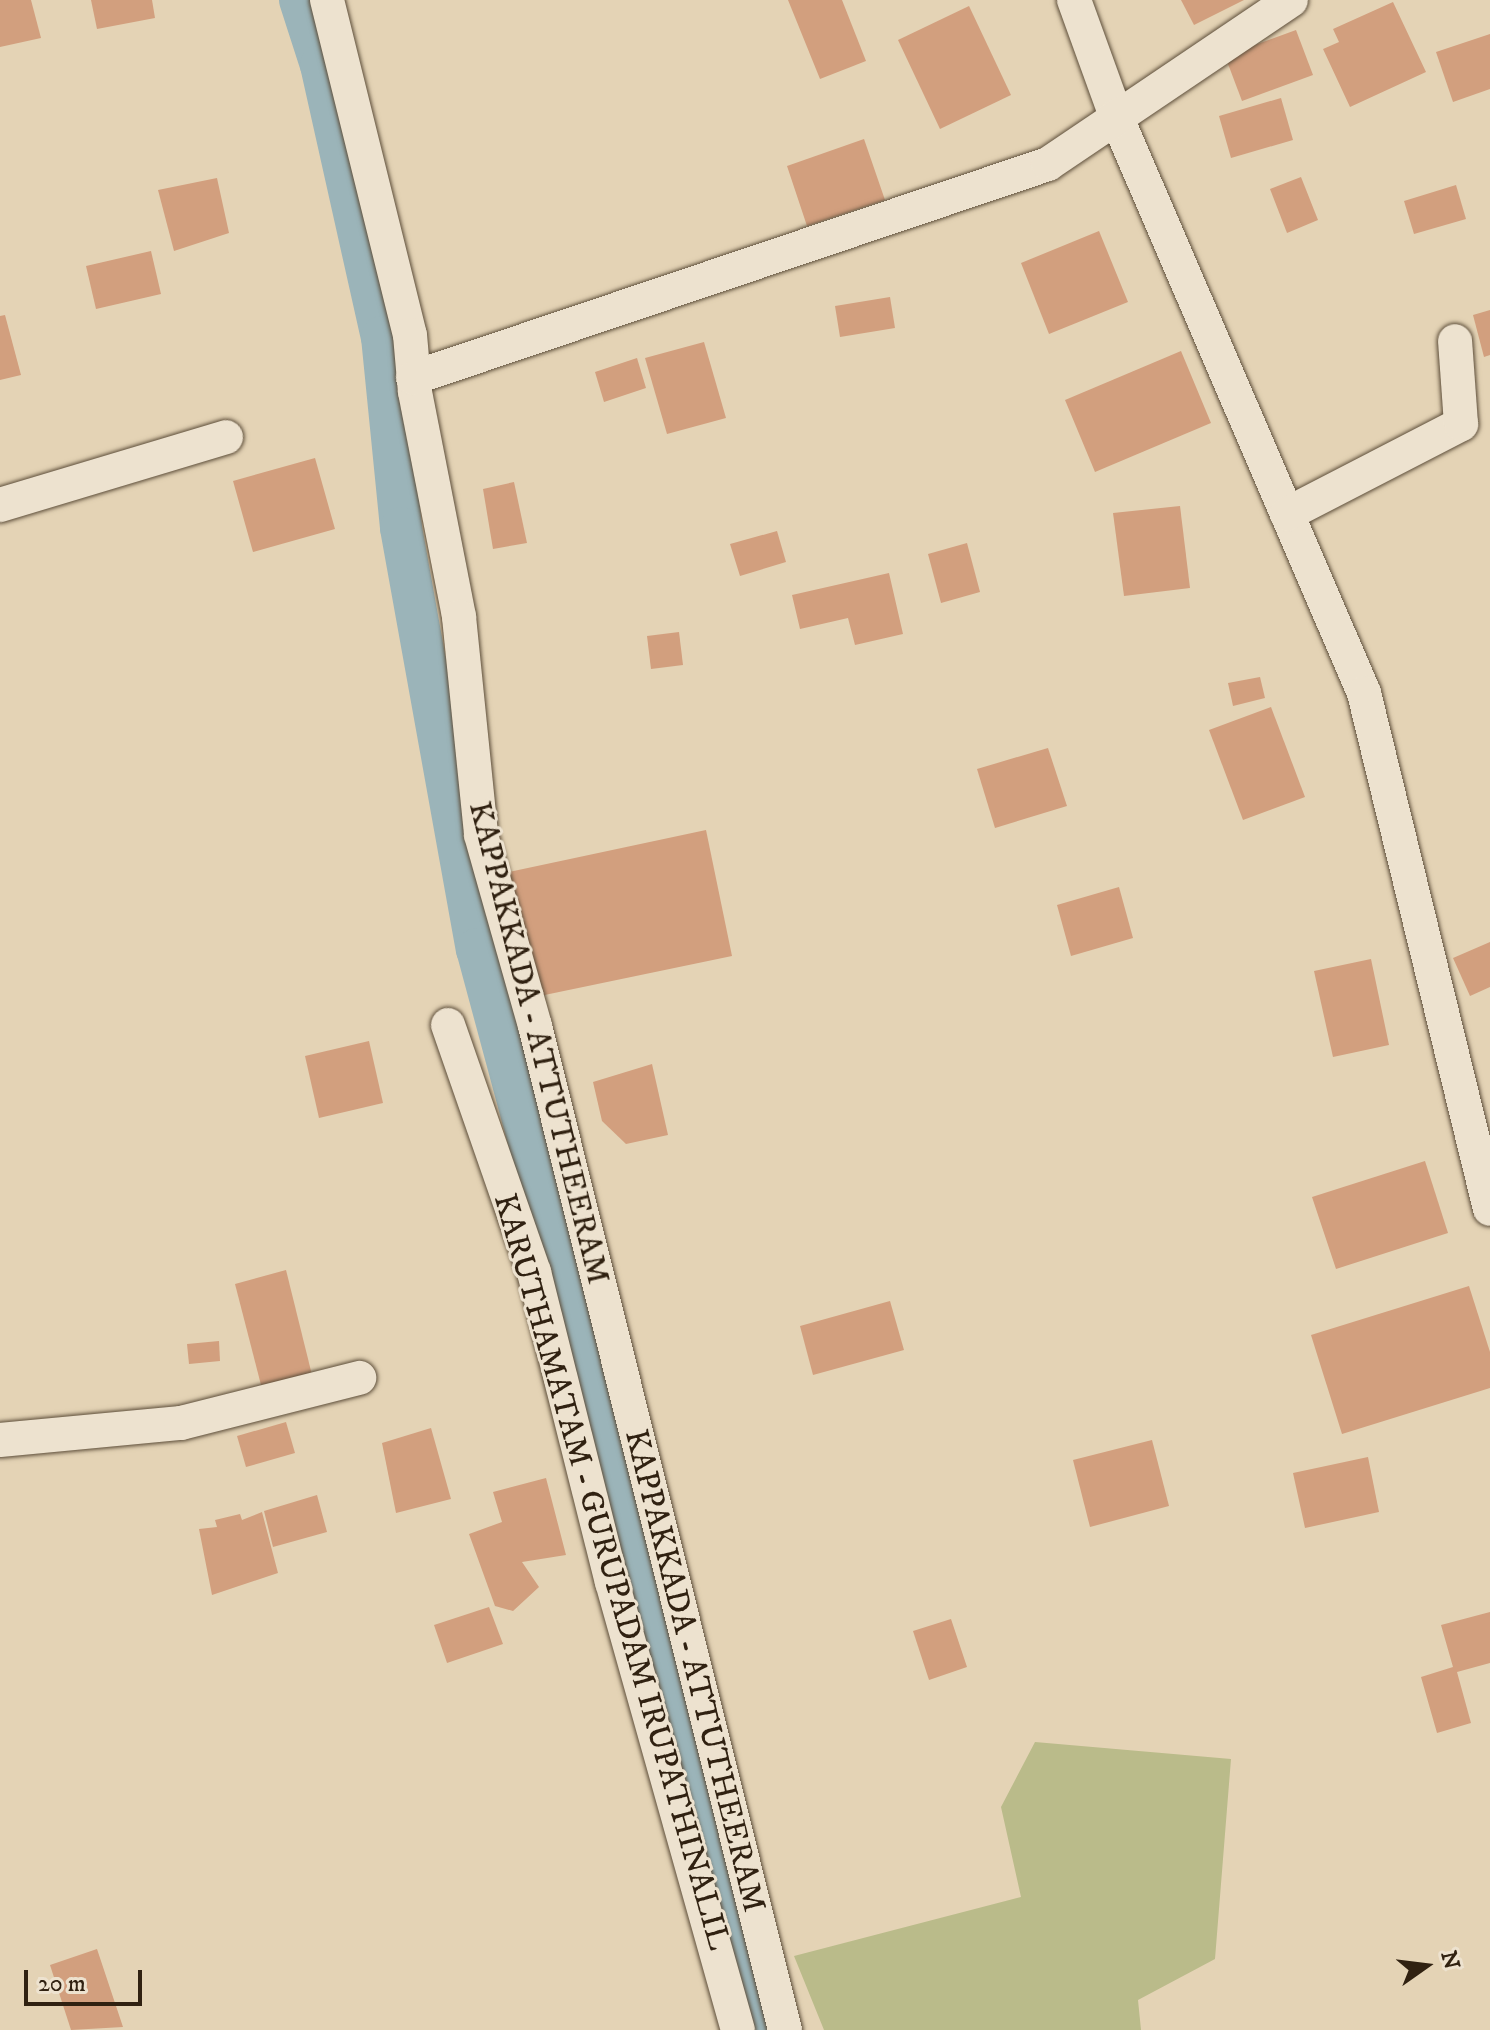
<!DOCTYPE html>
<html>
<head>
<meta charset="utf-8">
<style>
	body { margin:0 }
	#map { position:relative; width:1490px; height:2030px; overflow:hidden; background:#e4d3b5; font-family:"IM FELL DW Pica",serif }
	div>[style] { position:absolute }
	.green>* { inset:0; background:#babb8a }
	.canal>* { height:42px; margin:-21px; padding:0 21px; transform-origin:21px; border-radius:21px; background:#9bb4b9 }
	.building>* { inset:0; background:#d29f7e }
	.roads { filter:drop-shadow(0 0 2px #5d4e3a) drop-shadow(0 0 2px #5d4e3a) }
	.street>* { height:34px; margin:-17px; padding:0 17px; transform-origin:17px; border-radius:17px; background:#ede2cf }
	span { translate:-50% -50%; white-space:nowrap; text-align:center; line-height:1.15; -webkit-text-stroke:6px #ede2cf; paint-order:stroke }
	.street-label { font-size:32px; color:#302111 }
	.north { position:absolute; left:1386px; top:1926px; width:80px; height:80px; -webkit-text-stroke:6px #ede2cf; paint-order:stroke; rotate:76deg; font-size:22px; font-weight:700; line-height:32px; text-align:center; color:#302111 }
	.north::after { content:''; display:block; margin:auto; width:28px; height:36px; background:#302111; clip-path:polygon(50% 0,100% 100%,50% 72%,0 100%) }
	.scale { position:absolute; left:24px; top:1970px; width:118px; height:36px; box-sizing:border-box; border:4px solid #302111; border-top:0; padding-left:10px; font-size:24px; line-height:28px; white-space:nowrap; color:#302111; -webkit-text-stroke:6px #ede2cf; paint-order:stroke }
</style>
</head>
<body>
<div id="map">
	<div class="green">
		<div style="clip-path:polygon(1035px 1742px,1231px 1759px,1215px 1959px,1138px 2000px,1141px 2030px,824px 2030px,794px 1956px,1021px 1897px,1001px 1807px)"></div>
	</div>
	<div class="canal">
		<div style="left:300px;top:0;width:68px;rotate:72.1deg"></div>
		<div style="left:321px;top:65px;width:279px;rotate:77.4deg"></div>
		<div style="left:382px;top:337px;width:192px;rotate:84.3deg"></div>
		<div style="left:401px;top:528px;width:428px;rotate:79.8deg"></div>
		<div style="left:477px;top:949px;width:1119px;rotate:74.93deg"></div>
	</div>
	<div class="building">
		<div style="clip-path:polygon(0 0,31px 0,41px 38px,0 47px)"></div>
		<div style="clip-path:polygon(91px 0,152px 0,155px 18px,97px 29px)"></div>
		<div style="clip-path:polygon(788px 0,842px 0,866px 61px,820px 79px)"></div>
		<div style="clip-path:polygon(1181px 0,1244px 0,1194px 25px)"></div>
		<div style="clip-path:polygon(1393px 2px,1426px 72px,1350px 107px,1323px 49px,1339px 42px,1333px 29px)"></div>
		<div style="clip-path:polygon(969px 6px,1011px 95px,940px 129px,898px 40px)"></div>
		<div style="clip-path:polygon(1296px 30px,1313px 75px,1242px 101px,1225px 56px)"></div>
		<div style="clip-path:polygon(1490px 34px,1490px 89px,1453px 102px,1436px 52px)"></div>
		<div style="clip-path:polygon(1281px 98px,1293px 140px,1231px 158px,1219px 116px)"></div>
		<div style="clip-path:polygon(864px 139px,885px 200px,807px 226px,787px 166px)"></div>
		<div style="clip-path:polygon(1301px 177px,1318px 220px,1287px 233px,1270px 189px)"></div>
		<div style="clip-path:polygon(217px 178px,229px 233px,174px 251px,158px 190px)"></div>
		<div style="clip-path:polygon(1456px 185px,1466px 219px,1414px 234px,1404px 201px)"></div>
		<div style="clip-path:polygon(1099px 231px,1128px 302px,1049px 334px,1021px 263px)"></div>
		<div style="clip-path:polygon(151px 251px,161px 294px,96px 309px,86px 266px)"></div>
		<div style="clip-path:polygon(890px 297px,895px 328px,840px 337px,835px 306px)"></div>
		<div style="clip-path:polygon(1490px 310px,1490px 355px,1484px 357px,1473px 315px)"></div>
		<div style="clip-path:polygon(5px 315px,21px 375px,0 380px,0 316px)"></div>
		<div style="clip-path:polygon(704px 342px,726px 418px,667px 434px,645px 358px)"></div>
		<div style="clip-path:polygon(1181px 351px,1211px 423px,1095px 472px,1065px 400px)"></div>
		<div style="clip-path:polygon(637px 358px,646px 388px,604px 402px,595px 372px)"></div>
		<div style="clip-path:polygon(315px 458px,335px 529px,253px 552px,233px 481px)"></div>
		<div style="clip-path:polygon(514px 482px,527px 543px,493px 549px,483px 489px)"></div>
		<div style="clip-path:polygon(1180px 506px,1190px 588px,1124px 596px,1113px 513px)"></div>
		<div style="clip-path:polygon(777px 531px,786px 562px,740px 576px,730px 544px)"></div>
		<div style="clip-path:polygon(967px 543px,980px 592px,941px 603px,928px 554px)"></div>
		<div style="clip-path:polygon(889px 573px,903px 634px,855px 645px,848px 618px,800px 629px,792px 595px)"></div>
		<div style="clip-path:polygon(679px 632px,683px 665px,651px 669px,647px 636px)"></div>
		<div style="clip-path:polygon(1260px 677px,1265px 698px,1233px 706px,1228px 683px)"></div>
		<div style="clip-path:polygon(1271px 707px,1305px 797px,1243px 820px,1209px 730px)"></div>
		<div style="clip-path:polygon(1048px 748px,1067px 806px,995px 828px,977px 769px)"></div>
		<div style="clip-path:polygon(706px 830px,732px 956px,535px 997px,509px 872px)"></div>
		<div style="clip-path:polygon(1119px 887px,1133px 938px,1071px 956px,1057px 905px)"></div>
		<div style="clip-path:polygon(1490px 942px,1490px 987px,1470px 996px,1453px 958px)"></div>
		<div style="clip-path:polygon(1371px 959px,1389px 1045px,1333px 1057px,1314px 971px)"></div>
		<div style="clip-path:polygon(369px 1041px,383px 1103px,319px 1118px,305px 1056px)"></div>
		<div style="clip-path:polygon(652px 1064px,668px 1135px,626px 1144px,602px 1121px,593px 1082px)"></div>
		<div style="clip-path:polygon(1425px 1161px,1448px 1233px,1336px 1269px,1312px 1197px)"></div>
		<div style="clip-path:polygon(286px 1270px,312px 1375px,261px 1385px,235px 1284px)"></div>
		<div style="clip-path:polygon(1469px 1286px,1490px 1352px,1490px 1388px,1342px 1434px,1311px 1335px)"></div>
		<div style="clip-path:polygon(890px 1301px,904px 1350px,813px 1375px,800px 1326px)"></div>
		<div style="clip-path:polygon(219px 1341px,220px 1361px,189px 1364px,187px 1344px)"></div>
		<div style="clip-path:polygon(286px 1422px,295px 1453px,246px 1467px,237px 1436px)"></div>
		<div style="clip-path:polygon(431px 1428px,451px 1499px,396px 1513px,382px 1443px)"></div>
		<div style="clip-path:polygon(1152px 1440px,1169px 1506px,1090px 1527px,1073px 1460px)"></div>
		<div style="clip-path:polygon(1368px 1457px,1379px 1512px,1305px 1528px,1293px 1473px)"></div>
		<div style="clip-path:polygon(546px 1478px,566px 1555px,522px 1562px,539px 1587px,513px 1611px,495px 1606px,469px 1534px,502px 1522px,493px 1492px)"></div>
		<div style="clip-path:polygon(317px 1495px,327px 1532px,273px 1547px,264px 1511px)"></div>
		<div style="clip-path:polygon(262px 1512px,278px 1573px,212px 1595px,199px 1529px,217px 1527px,215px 1520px,240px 1514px,242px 1520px)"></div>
		<div style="clip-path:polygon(489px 1607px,503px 1644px,447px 1663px,434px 1625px)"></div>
		<div style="clip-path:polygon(1490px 1612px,1490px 1663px,1457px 1672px,1471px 1723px,1437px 1733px,1421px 1677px,1453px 1667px,1441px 1625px)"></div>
		<div style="clip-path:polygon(951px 1619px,967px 1667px,929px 1680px,913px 1631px)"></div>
		<div style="clip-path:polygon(97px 1949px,123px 2027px,71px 2030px,50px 1965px)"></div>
	</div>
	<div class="roads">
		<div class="street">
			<div style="left:327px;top:0;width:345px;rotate:76.1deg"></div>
			<div style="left:410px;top:335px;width:57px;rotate:85deg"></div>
			<div style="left:415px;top:392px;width:229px;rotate:78.9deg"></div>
			<div style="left:459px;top:617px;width:219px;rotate:84.2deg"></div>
			<div style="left:481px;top:835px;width:198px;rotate:74.2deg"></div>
			<div style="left:535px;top:1026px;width:1035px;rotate:76.02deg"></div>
			<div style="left:1074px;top:0;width:123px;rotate:70.1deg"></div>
			<div style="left:1116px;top:116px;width:628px;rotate:66.74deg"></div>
			<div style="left:1364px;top:693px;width:531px;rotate:76.28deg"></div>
			<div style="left:413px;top:378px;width:670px;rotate:-18.62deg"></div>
			<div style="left:1048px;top:164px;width:293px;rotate:-34deg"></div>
			<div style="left:0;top:505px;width:236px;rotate:-16.7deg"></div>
			<div style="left:1287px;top:514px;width:196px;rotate:-27.3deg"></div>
			<div style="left:1461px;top:424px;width:83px;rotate:-94.1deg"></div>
			<div style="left:448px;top:1025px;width:262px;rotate:70.8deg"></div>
			<div style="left:534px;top:1272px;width:320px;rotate:75.9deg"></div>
			<div style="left:612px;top:1582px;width:465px;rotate:74.3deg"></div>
			<div style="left:0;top:1440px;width:182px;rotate:-5.4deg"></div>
			<div style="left:181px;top:1423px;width:184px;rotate:-14.2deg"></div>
		</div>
	</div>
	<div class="street-label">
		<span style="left:538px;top:1043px;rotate:76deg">KAPPAKKADA - ATTUTHEERAM</span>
		<span style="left:611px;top:1572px;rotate:74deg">KARUTHAMATAM - GURUPADAM IRUPATHINALIL</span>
		<span style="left:694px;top:1671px;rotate:76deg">KAPPAKKADA - ATTUTHEERAM</span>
	</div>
	<div class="north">N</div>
	<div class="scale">20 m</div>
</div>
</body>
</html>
